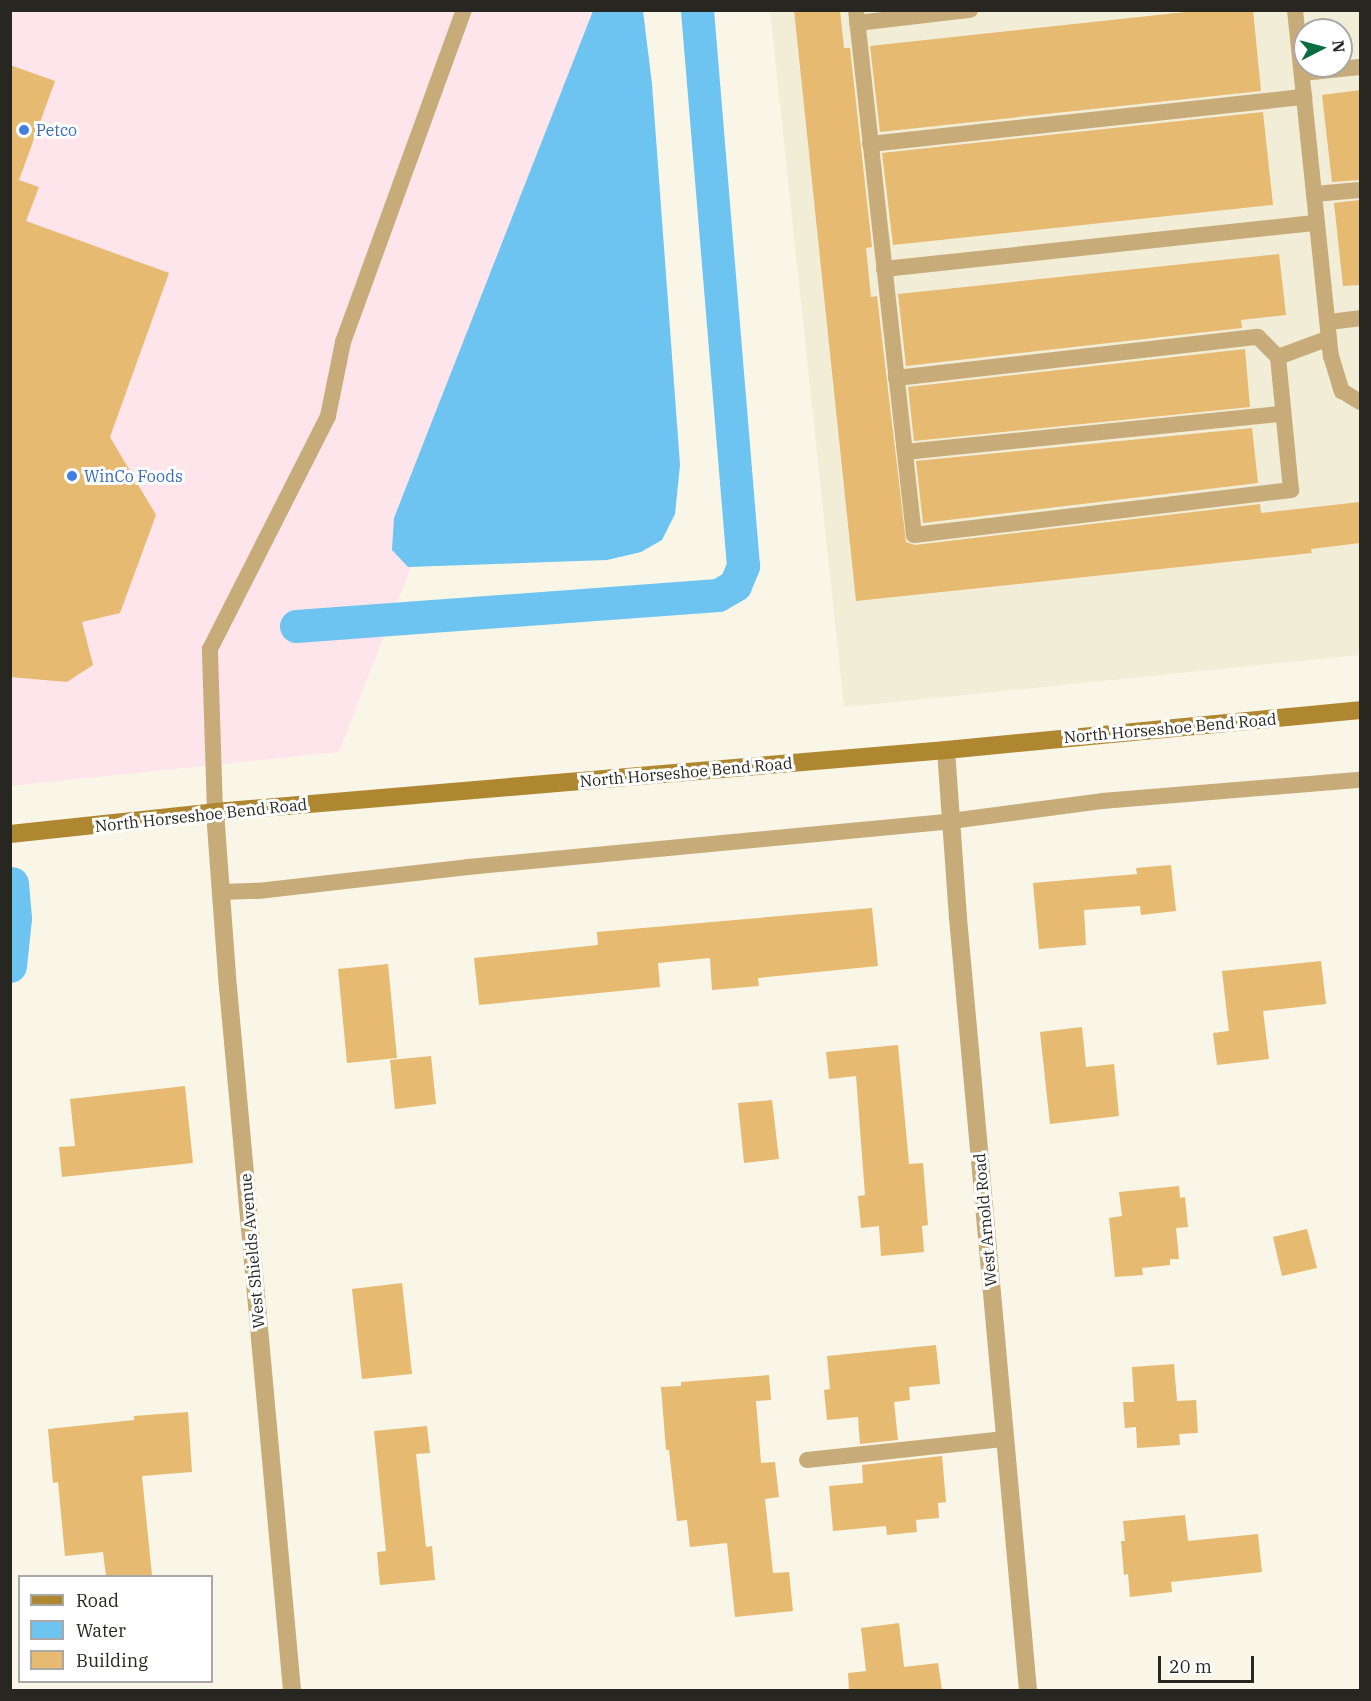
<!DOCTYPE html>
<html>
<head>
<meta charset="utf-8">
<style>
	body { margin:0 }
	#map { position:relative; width:1371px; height:1701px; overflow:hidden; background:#f9f6e7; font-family:"IBM Plex Serif",serif }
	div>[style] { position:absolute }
	.commercial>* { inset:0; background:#fee4eb }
	.built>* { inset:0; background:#f2edd6 }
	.water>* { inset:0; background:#6dc4f0 }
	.canal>* { height:33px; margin:-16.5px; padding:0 16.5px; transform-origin:16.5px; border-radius:16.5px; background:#6dc4f0 }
	.building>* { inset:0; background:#e6ba71 }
	.lane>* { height:16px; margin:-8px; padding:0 8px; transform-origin:8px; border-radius:8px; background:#c7ac79 }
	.street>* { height:18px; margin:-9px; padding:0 9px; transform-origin:9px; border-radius:9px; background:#c7ac79 }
	.secondary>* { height:18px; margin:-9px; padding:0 9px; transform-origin:9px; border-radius:9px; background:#af8731 }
	.dots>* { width:16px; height:16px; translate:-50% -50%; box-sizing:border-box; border:3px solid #fff; border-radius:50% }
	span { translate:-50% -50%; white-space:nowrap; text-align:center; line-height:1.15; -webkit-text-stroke:6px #fff; paint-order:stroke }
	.shop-label { font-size:16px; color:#366cbe }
	.left { translate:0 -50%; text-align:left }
	.street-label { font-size:16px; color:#272621 }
	.frame { position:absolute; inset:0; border:12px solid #272621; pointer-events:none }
	.legend { position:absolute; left:18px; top:1575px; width:195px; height:108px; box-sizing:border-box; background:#fff; border:2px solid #a9a8a6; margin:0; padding:8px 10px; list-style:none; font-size:18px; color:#272621 }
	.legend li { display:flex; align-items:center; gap:12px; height:30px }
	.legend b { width:30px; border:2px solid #a9a8a6 }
	.north { position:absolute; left:1293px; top:18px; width:60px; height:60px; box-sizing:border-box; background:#fff; border:2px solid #a9a8a6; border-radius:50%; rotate:84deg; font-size:16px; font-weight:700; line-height:24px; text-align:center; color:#272621 }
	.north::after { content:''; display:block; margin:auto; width:21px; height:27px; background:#096d43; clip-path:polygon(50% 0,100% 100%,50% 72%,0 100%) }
	.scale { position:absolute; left:1158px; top:1656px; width:96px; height:27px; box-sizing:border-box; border:3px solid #272621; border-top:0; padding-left:8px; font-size:18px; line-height:21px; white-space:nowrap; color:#272621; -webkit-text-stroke:4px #fff; paint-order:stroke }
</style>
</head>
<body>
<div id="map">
	<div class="commercial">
		<div style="clip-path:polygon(10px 11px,627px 11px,339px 752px,11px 786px)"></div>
	</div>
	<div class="built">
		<div style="clip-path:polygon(evenodd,770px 11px,1360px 11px,1360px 655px,844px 707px,770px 11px,1305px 30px,1341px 30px,1341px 66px,1305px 66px,1305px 30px)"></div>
	</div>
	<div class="water">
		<div style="clip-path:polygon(593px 11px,643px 11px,652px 84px,680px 465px,675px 514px,662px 540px,641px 552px,607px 560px,408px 567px,392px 550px,394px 518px)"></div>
	</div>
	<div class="canal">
		<div style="left:296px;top:626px;width:423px;rotate:-4.2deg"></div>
		<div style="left:718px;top:595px;width:20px;rotate:-30deg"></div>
		<div style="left:735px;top:585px;width:21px;rotate:-67deg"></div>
		<div style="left:743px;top:566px;width:558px;rotate:-94.73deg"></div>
		<div style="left:10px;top:966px;width:48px;rotate:-84.1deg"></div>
		<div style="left:15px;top:918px;width:35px;rotate:-95deg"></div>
	</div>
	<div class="building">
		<div style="clip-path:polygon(794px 10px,840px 10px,844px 48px,850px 48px,872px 247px,866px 248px,871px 297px,877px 296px,906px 542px,915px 545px,1260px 504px,1261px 513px,1360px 502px,1360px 543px,1311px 549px,1312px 553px,856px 601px)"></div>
		<div style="clip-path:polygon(1204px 10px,1253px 10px,1261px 91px,880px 132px,870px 46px)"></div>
		<div style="clip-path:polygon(10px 65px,55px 81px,19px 180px,39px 187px,26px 221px,169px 273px,110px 437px,156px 515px,120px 613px,82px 622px,93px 665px,67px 682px,10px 677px)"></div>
		<div style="clip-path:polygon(1360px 90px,1360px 180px,1332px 182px,1322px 95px)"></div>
		<div style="clip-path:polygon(1263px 112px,1273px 205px,893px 245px,882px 153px)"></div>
		<div style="clip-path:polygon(1360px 200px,1360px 285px,1343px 286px,1334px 203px)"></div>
		<div style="clip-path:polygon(1279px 254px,1286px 315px,1241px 320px,1242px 328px,906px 366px,898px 294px)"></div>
		<div style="clip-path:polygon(1245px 349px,1250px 407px,914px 441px,908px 387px)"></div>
		<div style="clip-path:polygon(1252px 428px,1258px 483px,923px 523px,916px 461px)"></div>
		<div style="clip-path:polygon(1171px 865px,1176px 911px,1141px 915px,1140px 906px,1084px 910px,1086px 945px,1039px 949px,1033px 883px,1137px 874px,1136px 868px)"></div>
		<div style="clip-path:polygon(872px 908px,878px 966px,758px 978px,759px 986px,712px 990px,710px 958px,658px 963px,660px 987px,479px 1005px,474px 958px,598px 945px,597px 932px)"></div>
		<div style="clip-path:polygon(1321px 961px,1326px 1004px,1263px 1011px,1269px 1059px,1217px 1065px,1213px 1033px,1229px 1031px,1222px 971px)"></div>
		<div style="clip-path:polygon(388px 964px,397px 1058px,347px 1063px,338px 969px)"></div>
		<div style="clip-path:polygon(1082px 1027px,1086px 1067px,1114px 1064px,1119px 1116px,1050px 1124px,1040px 1032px)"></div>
		<div style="clip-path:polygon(898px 1045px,909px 1164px,923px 1163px,928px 1225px,922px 1226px,924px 1252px,881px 1256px,879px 1226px,861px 1228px,858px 1196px,865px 1195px,856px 1076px,829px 1079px,826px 1052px)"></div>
		<div style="clip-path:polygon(431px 1056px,436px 1104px,395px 1109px,390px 1060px)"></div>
		<div style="clip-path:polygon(185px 1086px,193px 1163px,62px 1177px,59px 1147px,75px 1146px,70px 1099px)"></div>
		<div style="clip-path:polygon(772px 1100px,779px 1159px,744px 1163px,738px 1103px)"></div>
		<div style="clip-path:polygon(1179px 1186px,1180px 1198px,1185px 1197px,1188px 1227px,1176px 1228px,1179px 1259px,1170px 1259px,1170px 1265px,1142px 1268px,1143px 1275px,1115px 1277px,1109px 1218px,1122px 1216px,1119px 1192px)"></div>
		<div style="clip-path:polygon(1307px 1229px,1317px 1268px,1282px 1276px,1273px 1237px)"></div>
		<div style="clip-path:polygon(402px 1283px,412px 1374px,362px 1379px,352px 1289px)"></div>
		<div style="clip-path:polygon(936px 1345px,940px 1384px,909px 1387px,910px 1400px,894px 1402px,898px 1440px,860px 1444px,858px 1417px,827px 1420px,824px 1390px,830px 1389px,827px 1356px)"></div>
		<div style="clip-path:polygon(1174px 1364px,1177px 1401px,1196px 1400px,1198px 1433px,1179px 1434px,1180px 1445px,1137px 1448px,1136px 1427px,1125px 1428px,1123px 1402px,1134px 1402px,1132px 1367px)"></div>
		<div style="clip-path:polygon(769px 1375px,771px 1400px,756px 1401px,761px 1463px,775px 1462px,779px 1497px,765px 1499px,773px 1573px,789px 1572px,793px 1611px,735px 1617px,727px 1543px,690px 1547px,687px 1520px,677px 1521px,669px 1450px,666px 1450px,661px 1387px,681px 1386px,681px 1382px)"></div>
		<div style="clip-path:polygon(188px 1412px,192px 1472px,142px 1476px,152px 1576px,106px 1576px,103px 1552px,65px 1556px,58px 1482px,53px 1483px,48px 1429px,134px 1420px,134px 1416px)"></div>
		<div style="clip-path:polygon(427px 1426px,430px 1453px,416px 1454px,426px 1547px,432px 1546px,435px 1580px,380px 1585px,377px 1552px,386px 1551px,374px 1431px)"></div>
		<div style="clip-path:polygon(942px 1456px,946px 1502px,938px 1503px,939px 1518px,916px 1520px,917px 1532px,887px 1535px,886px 1526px,833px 1531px,829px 1486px,863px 1483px,862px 1465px)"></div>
		<div style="clip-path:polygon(1185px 1515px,1188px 1541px,1258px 1534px,1262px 1572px,1171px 1582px,1172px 1592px,1130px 1597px,1128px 1574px,1124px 1575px,1121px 1541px,1125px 1541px,1123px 1521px)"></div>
		<div style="clip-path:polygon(899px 1623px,904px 1667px,938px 1663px,942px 1690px,849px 1690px,848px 1673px,866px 1671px,861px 1628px)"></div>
	</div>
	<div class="lane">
		<div style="left:856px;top:10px;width:528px;rotate:83.7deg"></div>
		<div style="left:914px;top:535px;width:380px;rotate:-6.8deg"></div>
		<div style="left:1291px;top:490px;width:134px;rotate:-95.6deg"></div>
		<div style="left:1278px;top:357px;width:54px;rotate:-20.4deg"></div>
		<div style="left:1295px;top:10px;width:348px;rotate:84.1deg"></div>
		<div style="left:1331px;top:356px;width:37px;rotate:73deg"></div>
		<div style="left:1342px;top:391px;width:21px;rotate:31deg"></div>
		<div style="left:857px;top:23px;width:114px;rotate:-6.6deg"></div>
		<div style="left:1302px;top:73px;width:58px;rotate:-5.9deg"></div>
		<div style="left:870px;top:144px;width:437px;rotate:-6.2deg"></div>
		<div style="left:1314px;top:194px;width:46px;rotate:-5deg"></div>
		<div style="left:884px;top:269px;width:435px;rotate:-6.1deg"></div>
		<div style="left:1329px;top:322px;width:31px;rotate:-7deg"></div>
		<div style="left:896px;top:378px;width:364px;rotate:-6.5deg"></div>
		<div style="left:1258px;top:337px;width:28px;rotate:45deg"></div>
		<div style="left:905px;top:452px;width:379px;rotate:-5.8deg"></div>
		<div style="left:215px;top:812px;width:163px;rotate:-91.8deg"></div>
		<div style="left:210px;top:649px;width:261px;rotate:-63.1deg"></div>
		<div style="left:328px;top:416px;width:76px;rotate:-78.5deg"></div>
		<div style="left:343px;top:342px;width:353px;rotate:-70deg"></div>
		<div style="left:221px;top:892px;width:37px;rotate:-2deg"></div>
		<div style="left:258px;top:891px;width:211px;rotate:-6.5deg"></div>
		<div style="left:468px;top:867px;width:485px;rotate:-5.4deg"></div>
		<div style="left:951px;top:821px;width:152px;rotate:-7.5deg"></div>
		<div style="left:1102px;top:801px;width:259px;rotate:-4.7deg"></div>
		<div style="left:807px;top:1460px;width:199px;rotate:-6.1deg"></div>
	</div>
	<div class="street">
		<div style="left:946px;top:750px;width:168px;rotate:85.9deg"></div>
		<div style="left:958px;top:918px;width:775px;rotate:84.82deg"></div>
		<div style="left:215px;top:812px;width:175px;rotate:85.8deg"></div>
		<div style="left:228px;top:987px;width:706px;rotate:84.8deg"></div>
	</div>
	<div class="secondary">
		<div style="left:10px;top:834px;width:206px;rotate:-6.1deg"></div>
		<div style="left:215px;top:812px;width:734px;rotate:-4.85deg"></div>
		<div style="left:946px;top:750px;width:416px;rotate:-5.5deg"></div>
	</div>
	<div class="dots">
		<div style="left:24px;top:130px;background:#3f7fe0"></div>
		<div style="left:72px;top:476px;background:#3f7fe0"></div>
	</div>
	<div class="shop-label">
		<span class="left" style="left:36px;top:130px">Petco</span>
		<span class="left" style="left:84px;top:476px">WinCo Foods</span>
	</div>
	<div class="street-label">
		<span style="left:1170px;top:728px;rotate:-5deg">North Horseshoe Bend Road</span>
		<span style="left:686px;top:772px;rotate:-5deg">North Horseshoe Bend Road</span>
		<span style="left:201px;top:815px;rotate:-6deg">North Horseshoe Bend Road</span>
		<span style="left:985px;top:1220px;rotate:-95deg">West Arnold Road</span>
		<span style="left:252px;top:1251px;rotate:-95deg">West Shields Avenue</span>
	</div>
	<div class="frame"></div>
	<ul class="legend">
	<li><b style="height:8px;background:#af8731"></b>Road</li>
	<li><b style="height:16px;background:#6dc4f0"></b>Water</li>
	<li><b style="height:16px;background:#e6ba71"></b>Building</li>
	</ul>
	<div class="north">N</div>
	<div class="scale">20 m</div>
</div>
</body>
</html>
